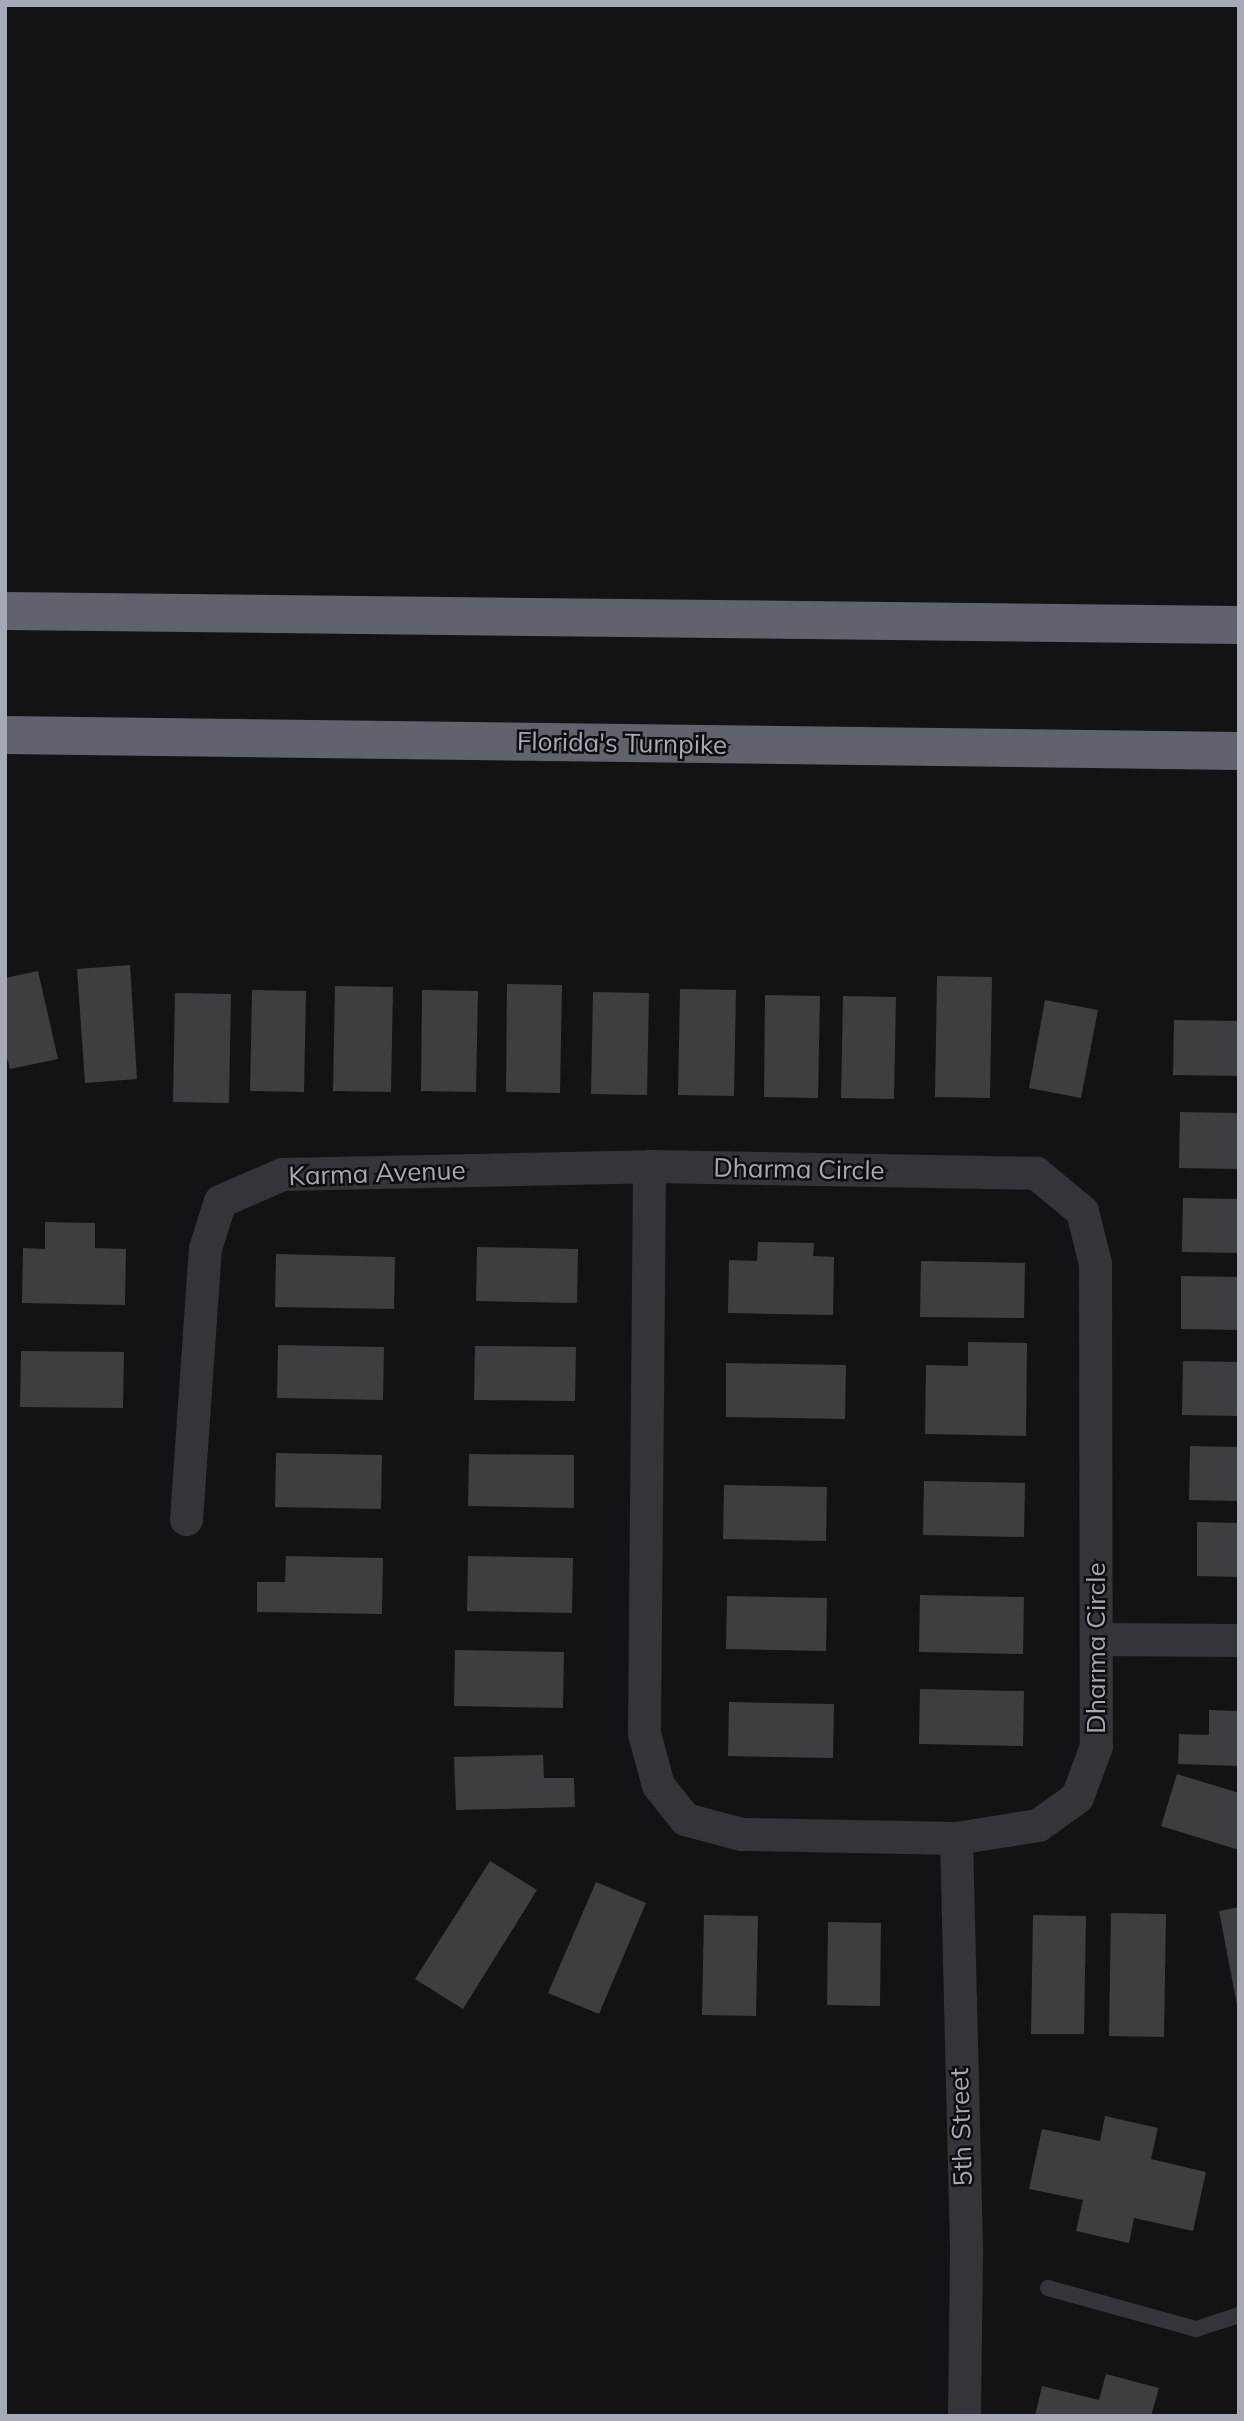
<!DOCTYPE html>
<html>
<head>
<meta charset="utf-8">
<style>
	body { margin:0 }
	#map { position:relative; width:1244px; height:2421px; overflow:hidden; background:#131315; font-family:Mulish,sans-serif }
	div>[style] { position:absolute }
	.building>* { inset:0; background:#3d3e42 }
	.lane>* { height:16px; margin:-8px; padding:0 8px; transform-origin:8px; border-radius:8px; background:#34353a }
	.street>* { height:33px; margin:-16.5px; padding:0 16.5px; transform-origin:16.5px; border-radius:16.5px; background:#34353a }
	.highway>* { height:38px; margin:-19px; padding:0 19px; transform-origin:19px; border-radius:19px; background:#60636b }
	span { translate:-50% -50%; white-space:nowrap; text-align:center; line-height:1.15; -webkit-text-stroke:5px #0e0e10; paint-order:stroke }
	.street-label { font-size:26px; color:#a5aab6 }
	.frame { position:absolute; inset:0; border:7px solid #a5aab6; pointer-events:none }
</style>
</head>
<body>
<div id="map">
	<div class="building">
		<div style="clip-path:polygon(130px 965px,137px 1079px,85px 1083px,77px 969px)"></div>
		<div style="clip-path:polygon(38px 971px,58px 1059px,10px 1069px,5px 1050px,5px 978px)"></div>
		<div style="clip-path:polygon(937px 976px,992px 977px,990px 1098px,935px 1097px)"></div>
		<div style="clip-path:polygon(507px 984px,562px 985px,560px 1093px,506px 1092px)"></div>
		<div style="clip-path:polygon(335px 986px,393px 987px,391px 1092px,333px 1091px)"></div>
		<div style="clip-path:polygon(680px 989px,736px 990px,734px 1096px,678px 1095px)"></div>
		<div style="clip-path:polygon(252px 990px,306px 991px,304px 1092px,250px 1091px)"></div>
		<div style="clip-path:polygon(422px 990px,478px 991px,476px 1092px,421px 1091px)"></div>
		<div style="clip-path:polygon(593px 992px,649px 993px,647px 1095px,591px 1094px)"></div>
		<div style="clip-path:polygon(175px 993px,231px 994px,229px 1103px,173px 1102px)"></div>
		<div style="clip-path:polygon(765px 995px,820px 996px,818px 1098px,764px 1097px)"></div>
		<div style="clip-path:polygon(843px 996px,896px 997px,894px 1099px,841px 1098px)"></div>
		<div style="clip-path:polygon(1045px 1000px,1098px 1010px,1081px 1098px,1029px 1088px)"></div>
		<div style="clip-path:polygon(1174px 1020px,1239px 1021px,1239px 1076px,1173px 1075px)"></div>
		<div style="clip-path:polygon(1180px 1112px,1239px 1113px,1239px 1169px,1179px 1168px)"></div>
		<div style="clip-path:polygon(1183px 1198px,1239px 1199px,1239px 1253px,1182px 1252px)"></div>
		<div style="clip-path:polygon(45px 1222px,95px 1223px,95px 1248px,126px 1249px,125px 1305px,22px 1303px,23px 1248px,45px 1249px)"></div>
		<div style="clip-path:polygon(758px 1242px,814px 1243px,813px 1256px,834px 1257px,833px 1315px,728px 1313px,729px 1260px,757px 1261px)"></div>
		<div style="clip-path:polygon(477px 1247px,578px 1249px,577px 1303px,476px 1301px)"></div>
		<div style="clip-path:polygon(276px 1254px,395px 1257px,394px 1309px,275px 1307px)"></div>
		<div style="clip-path:polygon(921px 1261px,1025px 1263px,1024px 1318px,920px 1317px)"></div>
		<div style="clip-path:polygon(1181px 1276px,1239px 1277px,1239px 1330px,1181px 1329px)"></div>
		<div style="clip-path:polygon(968px 1342px,1027px 1343px,1026px 1436px,925px 1434px,926px 1365px,968px 1366px)"></div>
		<div style="clip-path:polygon(278px 1345px,384px 1347px,383px 1400px,277px 1398px)"></div>
		<div style="clip-path:polygon(475px 1346px,576px 1347px,575px 1401px,474px 1400px)"></div>
		<div style="clip-path:polygon(21px 1351px,124px 1352px,123px 1408px,20px 1407px)"></div>
		<div style="clip-path:polygon(1183px 1361px,1239px 1362px,1239px 1416px,1182px 1415px)"></div>
		<div style="clip-path:polygon(726px 1363px,846px 1365px,845px 1419px,726px 1417px)"></div>
		<div style="clip-path:polygon(1190px 1446px,1239px 1447px,1239px 1501px,1189px 1500px)"></div>
		<div style="clip-path:polygon(276px 1453px,382px 1455px,381px 1509px,275px 1507px)"></div>
		<div style="clip-path:polygon(469px 1454px,574px 1455px,574px 1508px,468px 1506px)"></div>
		<div style="clip-path:polygon(924px 1481px,1025px 1483px,1024px 1537px,923px 1535px)"></div>
		<div style="clip-path:polygon(724px 1485px,827px 1487px,826px 1541px,723px 1539px)"></div>
		<div style="clip-path:polygon(1197px 1522px,1239px 1523px,1239px 1577px,1197px 1576px)"></div>
		<div style="clip-path:polygon(286px 1556px,383px 1558px,382px 1614px,257px 1612px,257px 1582px,285px 1582px)"></div>
		<div style="clip-path:polygon(468px 1556px,573px 1558px,572px 1613px,467px 1611px)"></div>
		<div style="clip-path:polygon(920px 1595px,1024px 1597px,1023px 1654px,919px 1652px)"></div>
		<div style="clip-path:polygon(727px 1596px,827px 1598px,826px 1651px,726px 1649px)"></div>
		<div style="clip-path:polygon(455px 1650px,564px 1652px,563px 1708px,454px 1706px)"></div>
		<div style="clip-path:polygon(920px 1689px,1024px 1691px,1023px 1746px,919px 1744px)"></div>
		<div style="clip-path:polygon(729px 1702px,834px 1704px,833px 1758px,728px 1756px)"></div>
		<div style="clip-path:polygon(1209px 1710px,1239px 1711px,1239px 1766px,1178px 1764px,1179px 1734px,1209px 1735px)"></div>
		<div style="clip-path:polygon(543px 1755px,544px 1778px,574px 1778px,575px 1807px,456px 1810px,454px 1757px)"></div>
		<div style="clip-path:polygon(1177px 1774px,1239px 1793px,1239px 1850px,1161px 1826px)"></div>
		<div style="clip-path:polygon(490px 1861px,537px 1890px,463px 2009px,415px 1979px)"></div>
		<div style="clip-path:polygon(596px 1882px,646px 1903px,599px 2014px,548px 1993px)"></div>
		<div style="clip-path:polygon(1239px 1907px,1239px 2005px,1237px 2005px,1219px 1911px)"></div>
		<div style="clip-path:polygon(1111px 1913px,1166px 1914px,1164px 2037px,1109px 2036px)"></div>
		<div style="clip-path:polygon(704px 1915px,758px 1916px,756px 2016px,702px 2015px)"></div>
		<div style="clip-path:polygon(1033px 1915px,1086px 1916px,1084px 2034px,1031px 2034px)"></div>
		<div style="clip-path:polygon(828px 1922px,881px 1923px,880px 2006px,827px 2005px)"></div>
		<div style="clip-path:polygon(1105px 2116px,1158px 2128px,1151px 2159px,1206px 2172px,1193px 2231px,1134px 2218px,1129px 2243px,1076px 2231px,1083px 2200px,1029px 2189px,1042px 2129px,1100px 2141px)"></div>
		<div style="clip-path:polygon(1106px 2374px,1159px 2388px,1151px 2416px,1035px 2416px,1042px 2386px,1099px 2400px)"></div>
	</div>
	<div class="lane">
		<div style="left:1048px;top:2288px;width:154px;rotate:15.5deg"></div>
		<div style="left:1196px;top:2329px;width:45px;rotate:-18deg"></div>
	</div>
	<div class="street">
		<div style="left:186px;top:1519px;width:272px;rotate:-86deg"></div>
		<div style="left:205px;top:1248px;width:49px;rotate:-72.3deg"></div>
		<div style="left:220px;top:1201px;width:68px;rotate:-23.5deg"></div>
		<div style="left:282px;top:1174px;width:367px;rotate:-1.2deg"></div>
		<div style="left:649px;top:1166px;width:387px;rotate:1deg"></div>
		<div style="left:1036px;top:1173px;width:60px;rotate:39.6deg"></div>
		<div style="left:1082px;top:1211px;width:54px;rotate:76deg"></div>
		<div style="left:1095px;top:1263px;width:483px;rotate:89.9deg"></div>
		<div style="left:1096px;top:1746px;width:54px;rotate:110.4deg"></div>
		<div style="left:1077px;top:1797px;width:48px;rotate:144.3deg"></div>
		<div style="left:1038px;top:1825px;width:83px;rotate:171deg"></div>
		<div style="left:956px;top:1838px;width:215px;rotate:-178.9deg"></div>
		<div style="left:741px;top:1834px;width:58px;rotate:-165deg"></div>
		<div style="left:685px;top:1819px;width:43px;rotate:-128.5deg"></div>
		<div style="left:658px;top:1785px;width:54px;rotate:-105.1deg"></div>
		<div style="left:644px;top:1733px;width:567px;rotate:-89.49deg"></div>
		<div style="left:1096px;top:1639px;width:143px;rotate:0.4deg"></div>
		<div style="left:956px;top:1838px;width:415px;rotate:88.6deg"></div>
		<div style="left:966px;top:2253px;width:163px;rotate:90.7deg"></div>
	</div>
	<div class="highway">
		<div style="left:5px;top:611px;width:1234px;rotate:0.65deg"></div>
		<div style="left:5px;top:735px;width:1234px;rotate:0.74deg"></div>
	</div>
	<div class="street-label">
		<span style="left:622px;top:743px;rotate:1deg">Florida's Turnpike</span>
		<span style="left:799px;top:1169px;rotate:1deg">Dharma Circle</span>
		<span style="left:377px;top:1173px;rotate:-2deg">Karma Avenue</span>
		<span style="left:1096px;top:1648px;rotate:-90deg">Dharma Circle</span>
		<span style="left:961px;top:2127px;rotate:-92deg">5th Street</span>
	</div>
	<div class="frame"></div>
</div>
</body>
</html>
